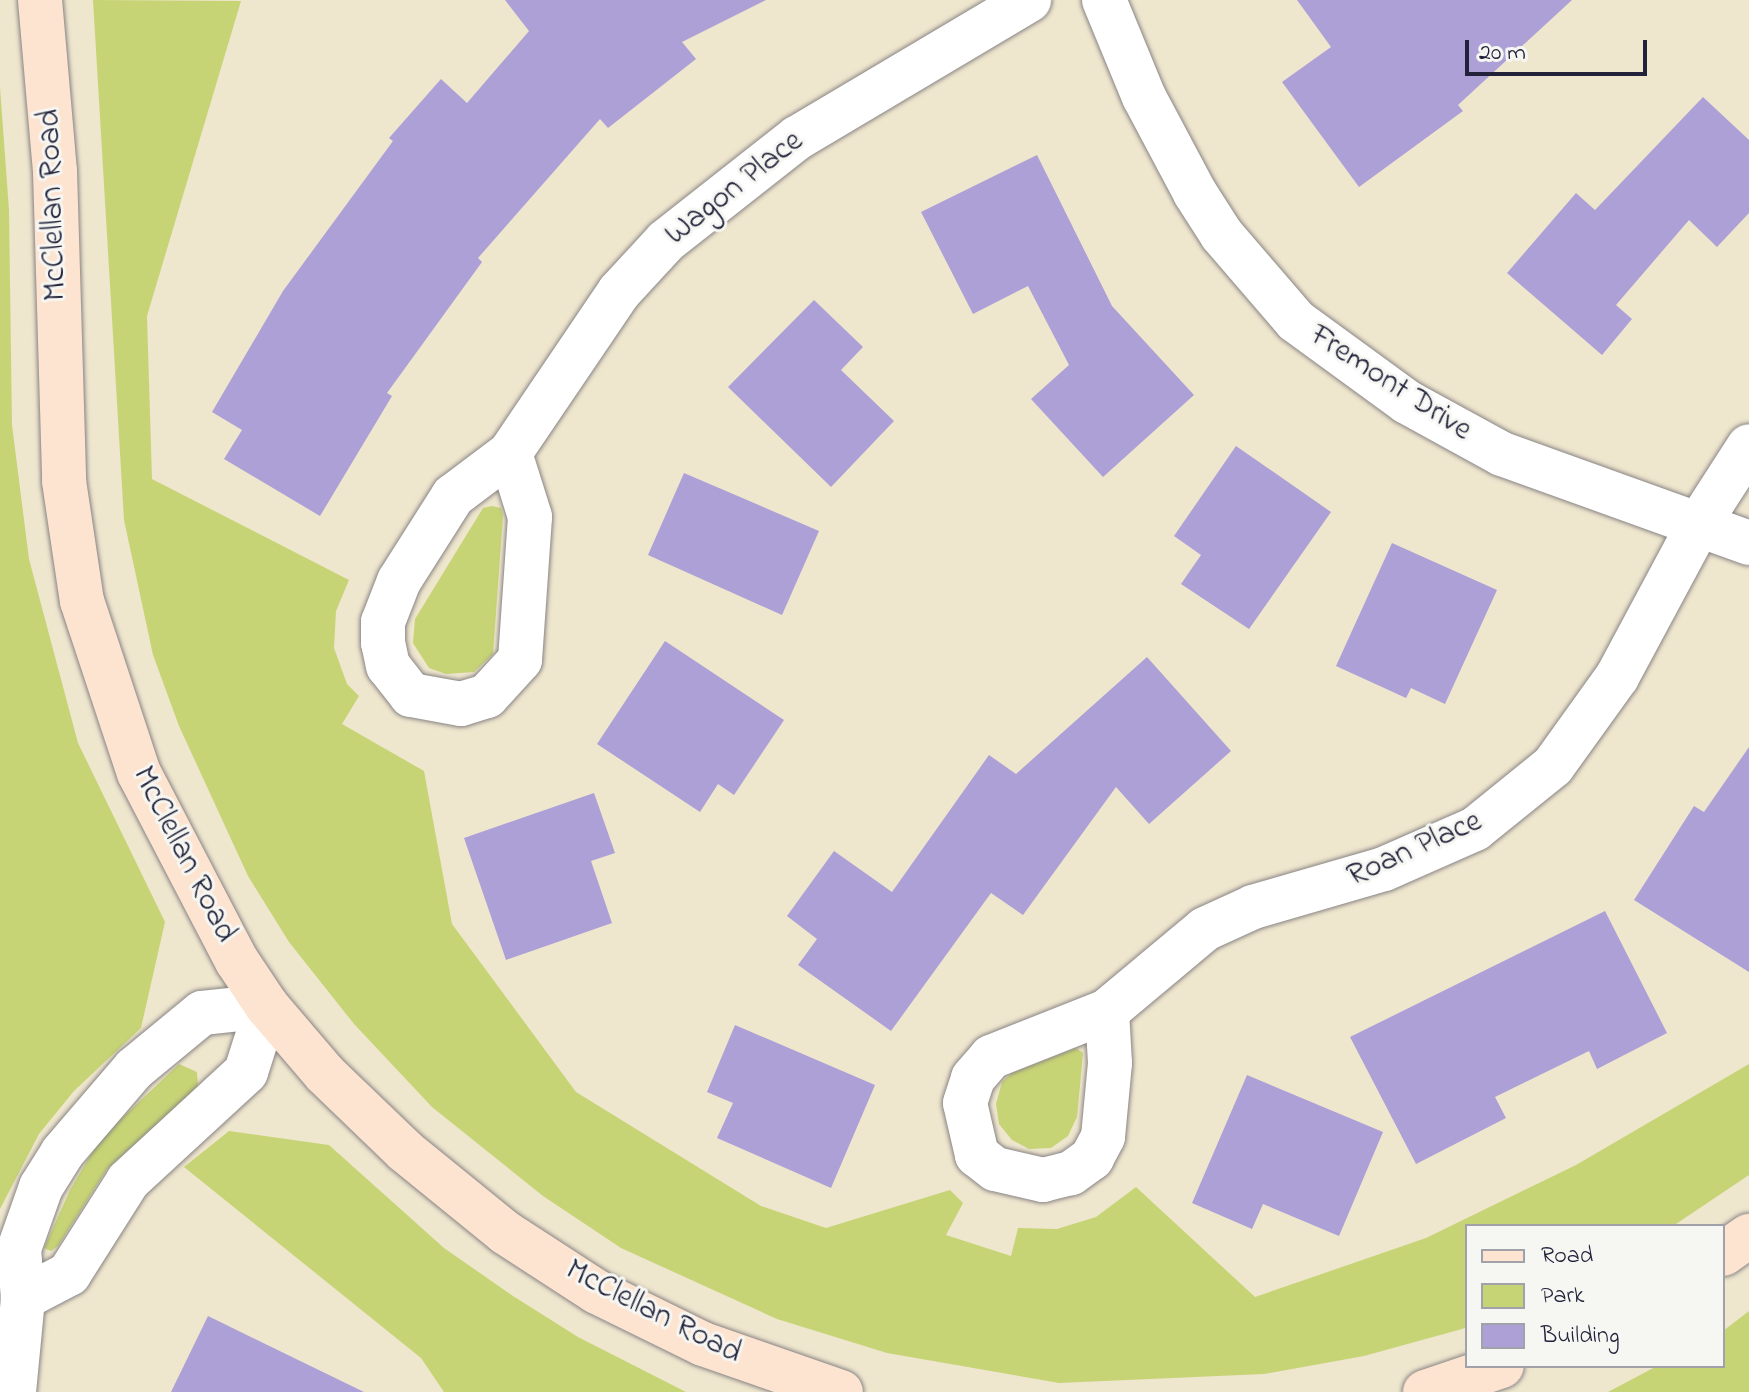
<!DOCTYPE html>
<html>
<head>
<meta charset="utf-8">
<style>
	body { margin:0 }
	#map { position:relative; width:1749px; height:1392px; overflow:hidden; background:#efe6ce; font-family:"Indie Flower",sans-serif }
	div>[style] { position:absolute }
	.green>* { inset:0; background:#c7d475 }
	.building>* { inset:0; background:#aca0d6 }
	.roads { filter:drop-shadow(0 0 2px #888484) drop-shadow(0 0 2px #888484) }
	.street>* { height:44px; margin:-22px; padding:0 22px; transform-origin:22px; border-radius:22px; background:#fff }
	.secondary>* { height:44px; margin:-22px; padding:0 22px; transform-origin:22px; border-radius:22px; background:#fde4d0 }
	span { translate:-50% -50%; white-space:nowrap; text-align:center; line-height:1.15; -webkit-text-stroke:6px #f6f6f2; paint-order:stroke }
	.street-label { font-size:32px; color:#22223b }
	.legend { position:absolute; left:1465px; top:1224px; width:260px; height:144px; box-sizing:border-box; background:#f6f6f2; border:2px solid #a1a1a9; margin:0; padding:10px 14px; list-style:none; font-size:24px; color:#22223b }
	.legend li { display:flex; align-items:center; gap:16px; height:40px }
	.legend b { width:40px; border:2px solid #a1a1a9 }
	.scale { position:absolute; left:1465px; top:40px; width:182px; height:36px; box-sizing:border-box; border:4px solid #22223b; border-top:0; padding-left:10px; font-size:24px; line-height:28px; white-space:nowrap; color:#22223b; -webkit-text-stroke:6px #f6f6f2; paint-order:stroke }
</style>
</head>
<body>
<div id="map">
	<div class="green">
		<div style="clip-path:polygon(93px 0,241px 1px,147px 316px,152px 479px,349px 580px,336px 611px,334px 648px,347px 684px,359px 696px,342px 724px,424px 771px,452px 924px,576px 1092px,761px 1206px,826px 1228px,950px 1190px,963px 1203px,946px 1235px,1011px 1256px,1018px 1228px,1057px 1229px,1096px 1217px,1136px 1187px,1255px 1297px,1426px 1238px,1576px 1165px,1749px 1064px,1749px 1175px,1673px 1226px,1467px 1226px,1467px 1327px,1462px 1329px,1364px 1356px,1264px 1374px,1059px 1383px,887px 1353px,777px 1319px,621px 1248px,543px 1196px,432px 1107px,354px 1024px,289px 942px,248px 876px,179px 726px,153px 655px,124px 520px)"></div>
		<div style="clip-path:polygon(0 87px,9px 210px,12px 425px,29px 559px,78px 743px,165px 922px,141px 1028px,74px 1091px,39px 1134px,0 1209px)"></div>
		<div style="clip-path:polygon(492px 506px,501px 508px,503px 516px,493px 654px,474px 672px,446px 674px,429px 668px,413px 643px,415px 619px,483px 508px)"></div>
		<div style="clip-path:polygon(1076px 1048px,1083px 1053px,1077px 1117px,1068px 1136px,1051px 1148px,1029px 1149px,1012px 1140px,999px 1124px,996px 1104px,1002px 1082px,1012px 1073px)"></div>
		<div style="clip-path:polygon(179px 1064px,197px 1072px,198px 1087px,107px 1169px,58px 1246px,51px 1251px,44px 1248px,70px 1190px,100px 1139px)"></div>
		<div style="clip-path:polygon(229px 1131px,329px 1145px,444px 1248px,513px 1296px,578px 1337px,686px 1392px,444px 1392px,421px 1358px,184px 1167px)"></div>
		<div style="clip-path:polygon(1749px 1311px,1749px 1392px,1608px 1392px,1657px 1366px,1723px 1366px,1723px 1331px)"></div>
	</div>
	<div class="building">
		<div style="clip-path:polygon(505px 0,766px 0,682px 42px,696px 59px,608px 128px,600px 119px,478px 258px,482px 262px,387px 393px,392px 396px,320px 516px,224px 459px,242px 430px,212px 412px,283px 291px,393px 141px,389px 138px,441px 79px,467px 103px,529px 31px)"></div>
		<div style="clip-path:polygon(1297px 0,1572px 0,1458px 105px,1463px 111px,1359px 187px,1282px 82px,1331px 47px)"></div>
		<div style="clip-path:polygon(1703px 97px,1749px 140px,1749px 213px,1717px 247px,1689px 220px,1616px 305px,1632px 319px,1602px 355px,1507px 273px,1576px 193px,1595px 210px)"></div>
		<div style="clip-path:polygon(1037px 155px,1112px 306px,1194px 395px,1103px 477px,1031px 399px,1069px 365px,1028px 286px,973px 314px,921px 212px)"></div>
		<div style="clip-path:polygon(814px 300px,863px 347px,841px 370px,894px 421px,831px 487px,728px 387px)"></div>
		<div style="clip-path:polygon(1236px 446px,1331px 512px,1249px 629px,1181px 584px,1201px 555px,1174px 536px)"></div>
		<div style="clip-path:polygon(684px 473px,819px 531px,782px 615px,648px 555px)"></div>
		<div style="clip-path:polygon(1392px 543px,1497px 590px,1445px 704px,1411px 688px,1406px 698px,1336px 666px)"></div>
		<div style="clip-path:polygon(665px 641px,784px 720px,734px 795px,718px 784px,700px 812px,597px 744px)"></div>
		<div style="clip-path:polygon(1147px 657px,1231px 751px,1149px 824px,1116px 787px,1023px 915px,991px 893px,891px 1031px,798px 965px,817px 939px,787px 916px,834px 851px,892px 892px,989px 755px,1016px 774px)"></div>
		<div style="clip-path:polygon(1749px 747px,1749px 972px,1634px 900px,1694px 806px,1704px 812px)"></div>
		<div style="clip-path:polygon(594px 793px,615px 853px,591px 861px,612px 923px,506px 960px,464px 838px)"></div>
		<div style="clip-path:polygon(1605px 911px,1667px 1033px,1597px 1069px,1589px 1051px,1495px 1097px,1506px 1118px,1416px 1164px,1350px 1037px)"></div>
		<div style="clip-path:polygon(735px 1025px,875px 1085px,831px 1188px,717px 1138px,733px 1103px,707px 1092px)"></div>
		<div style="clip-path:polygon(1247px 1075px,1383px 1132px,1339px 1236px,1263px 1204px,1252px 1229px,1192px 1203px)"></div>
		<div style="clip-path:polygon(208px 1316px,364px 1392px,171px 1392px)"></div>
	</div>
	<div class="roads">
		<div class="street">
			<div style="left:1104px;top:0;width:105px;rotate:67.6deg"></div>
			<div style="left:1144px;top:97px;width:109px;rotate:62deg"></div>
			<div style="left:1195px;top:193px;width:50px;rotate:57.3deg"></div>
			<div style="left:1222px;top:235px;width:113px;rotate:49.3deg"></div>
			<div style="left:1296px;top:321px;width:137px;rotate:36.1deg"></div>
			<div style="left:1407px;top:402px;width:108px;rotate:28.7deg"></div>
			<div style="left:1502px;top:454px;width:263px;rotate:19.8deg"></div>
			<div style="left:510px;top:453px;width:67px;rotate:72.6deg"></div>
			<div style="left:530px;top:517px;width:143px;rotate:94deg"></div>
			<div style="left:520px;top:660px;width:49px;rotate:132.5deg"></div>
			<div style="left:487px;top:696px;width:27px;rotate:163deg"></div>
			<div style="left:461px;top:704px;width:51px;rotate:-169.8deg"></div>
			<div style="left:411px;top:695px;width:37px;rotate:-128deg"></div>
			<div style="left:388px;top:666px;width:24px;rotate:-102deg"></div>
			<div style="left:383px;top:643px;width:21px;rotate:-90deg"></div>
			<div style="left:383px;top:622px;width:44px;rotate:-68.7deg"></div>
			<div style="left:399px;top:581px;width:101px;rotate:-57.6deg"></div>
			<div style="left:453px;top:496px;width:71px;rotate:-37deg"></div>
			<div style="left:510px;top:453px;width:194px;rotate:-55.9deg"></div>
			<div style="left:619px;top:292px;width:69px;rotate:-47.3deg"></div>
			<div style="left:666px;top:241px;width:167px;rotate:-38.2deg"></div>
			<div style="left:797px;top:138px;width:270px;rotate:-30.7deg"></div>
			<div style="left:1107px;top:1011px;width:52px;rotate:86.7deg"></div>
			<div style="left:1110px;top:1063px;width:74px;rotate:95.4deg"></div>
			<div style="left:1103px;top:1137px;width:24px;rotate:118deg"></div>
			<div style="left:1092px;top:1158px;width:26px;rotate:144deg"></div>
			<div style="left:1071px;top:1173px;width:29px;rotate:166deg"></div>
			<div style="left:1043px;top:1180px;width:49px;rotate:-167.1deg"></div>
			<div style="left:995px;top:1169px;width:23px;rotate:-142deg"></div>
			<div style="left:977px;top:1155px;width:53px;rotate:-103deg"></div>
			<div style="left:965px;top:1103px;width:26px;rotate:-72deg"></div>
			<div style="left:973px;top:1078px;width:28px;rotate:-49deg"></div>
			<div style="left:991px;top:1057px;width:125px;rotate:-21.6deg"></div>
			<div style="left:1107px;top:1011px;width:128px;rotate:-39.9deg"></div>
			<div style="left:1205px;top:929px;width:53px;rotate:-24.6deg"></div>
			<div style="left:1253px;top:907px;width:136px;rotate:-16.2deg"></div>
			<div style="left:1384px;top:869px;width:99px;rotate:-23.7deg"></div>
			<div style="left:1475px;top:829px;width:100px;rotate:-38.9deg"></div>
			<div style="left:1553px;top:766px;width:110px;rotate:-54.3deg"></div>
			<div style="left:1617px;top:677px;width:176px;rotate:-61.8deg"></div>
			<div style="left:1700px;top:522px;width:90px;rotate:-57.2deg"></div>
			<div style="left:14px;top:1392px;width:94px;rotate:-84.5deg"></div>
			<div style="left:23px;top:1298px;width:49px;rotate:-94.7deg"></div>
			<div style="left:19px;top:1249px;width:66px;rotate:-70.5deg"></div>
			<div style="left:41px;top:1187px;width:40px;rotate:-58deg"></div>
			<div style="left:62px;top:1153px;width:111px;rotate:-49.4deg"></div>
			<div style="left:134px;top:1069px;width:88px;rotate:-39.5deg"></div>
			<div style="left:202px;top:1013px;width:65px;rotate:-6.1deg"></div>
			<div style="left:267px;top:1006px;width:69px;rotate:107.7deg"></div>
			<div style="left:246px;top:1072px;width:161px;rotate:137.3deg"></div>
			<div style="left:128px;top:1181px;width:110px;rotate:122.4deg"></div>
			<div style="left:69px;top:1274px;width:52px;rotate:152.4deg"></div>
		</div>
		<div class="secondary">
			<div style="left:40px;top:0;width:172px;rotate:85deg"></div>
			<div style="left:55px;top:171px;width:310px;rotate:88.3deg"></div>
			<div style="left:64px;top:481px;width:121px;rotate:81.5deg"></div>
			<div style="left:82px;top:601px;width:181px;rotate:71.7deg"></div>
			<div style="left:139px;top:773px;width:212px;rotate:62.5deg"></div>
			<div style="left:237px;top:961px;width:54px;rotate:56.3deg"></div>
			<div style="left:267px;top:1006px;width:89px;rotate:49.5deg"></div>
			<div style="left:325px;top:1074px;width:111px;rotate:43.9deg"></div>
			<div style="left:405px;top:1151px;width:130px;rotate:39.1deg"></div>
			<div style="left:506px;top:1233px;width:108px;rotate:33deg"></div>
			<div style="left:597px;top:1292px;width:118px;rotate:26.1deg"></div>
			<div style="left:703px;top:1344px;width:146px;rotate:19.2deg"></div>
			<div style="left:1723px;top:1254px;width:32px;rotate:-35deg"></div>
			<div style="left:1425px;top:1392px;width:81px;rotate:-18.7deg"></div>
		</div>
	</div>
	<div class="street-label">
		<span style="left:735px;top:189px;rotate:-38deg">Wagon Place</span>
		<span style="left:54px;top:205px;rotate:-92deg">McClellan Road</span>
		<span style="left:1390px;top:384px;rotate:33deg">Fremont Drive</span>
		<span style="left:1415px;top:850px;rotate:-24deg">Roan Place</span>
		<span style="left:183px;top:855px;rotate:63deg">McClellan Road</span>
		<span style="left:653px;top:1313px;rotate:27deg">McClellan Road</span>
	</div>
	<ul class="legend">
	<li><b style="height:10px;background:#fde4d0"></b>Road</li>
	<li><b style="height:22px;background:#c7d475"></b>Park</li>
	<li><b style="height:22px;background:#aca0d6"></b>Building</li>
	</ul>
	<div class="scale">20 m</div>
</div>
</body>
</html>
